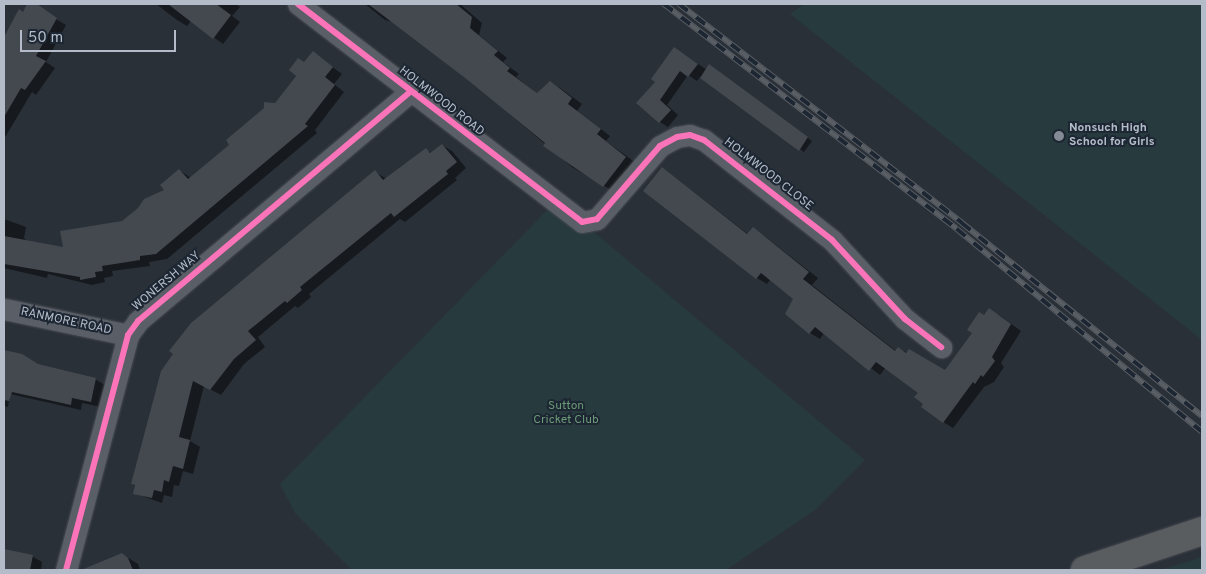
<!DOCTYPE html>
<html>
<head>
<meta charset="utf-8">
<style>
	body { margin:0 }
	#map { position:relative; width:1206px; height:574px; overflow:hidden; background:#2a3038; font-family:Overpass,sans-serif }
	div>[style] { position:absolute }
	.green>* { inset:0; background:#273a3e }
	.shadow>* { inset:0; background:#0007 }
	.building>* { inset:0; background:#444950 }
	.roads { filter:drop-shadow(0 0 1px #484c53) drop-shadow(0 0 1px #484c53) }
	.street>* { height:21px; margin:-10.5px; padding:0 10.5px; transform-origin:10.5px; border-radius:10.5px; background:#5a5e66 }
	.highway>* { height:28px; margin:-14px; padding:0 14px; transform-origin:14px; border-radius:14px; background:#5a5d60 }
	.rail>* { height:5.5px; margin-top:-2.75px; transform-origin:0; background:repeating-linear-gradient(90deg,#1d2633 0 11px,#595d64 0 22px); box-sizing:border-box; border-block:1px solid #595d64 }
	.cycleway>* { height:6px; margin:-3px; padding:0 3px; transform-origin:3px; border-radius:3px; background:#fb73b8 }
	.dots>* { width:14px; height:14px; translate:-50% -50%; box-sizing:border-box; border:2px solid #1d2633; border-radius:50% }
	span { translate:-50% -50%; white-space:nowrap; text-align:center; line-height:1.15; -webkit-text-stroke:4px #1d2633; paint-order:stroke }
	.street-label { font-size:12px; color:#b4bcc9 }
	.poi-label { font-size:12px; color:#b4bcc9; font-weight:700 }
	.left { translate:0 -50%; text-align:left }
	.park-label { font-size:12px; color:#6b9a76 }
	.frame { position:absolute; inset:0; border:5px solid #b4bcc9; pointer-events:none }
	.scale { position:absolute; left:20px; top:30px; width:156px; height:22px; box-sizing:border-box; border:2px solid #b4bcc9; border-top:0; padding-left:6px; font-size:15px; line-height:18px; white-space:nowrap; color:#b4bcc9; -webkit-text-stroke:4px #1d2633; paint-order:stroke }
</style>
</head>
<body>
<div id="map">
	<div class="green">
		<div style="clip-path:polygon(804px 4px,1202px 4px,1202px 340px,790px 14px)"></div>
		<div style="clip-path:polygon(554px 203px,582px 222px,865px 460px,815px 510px,726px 570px,352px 570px,295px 513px,280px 484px)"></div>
		<div style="clip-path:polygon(1202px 556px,1202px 570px,1159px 570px,1194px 560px)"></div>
	</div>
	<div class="shadow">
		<div style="clip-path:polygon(29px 4px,66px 25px,46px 62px,55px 68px,36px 95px,32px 92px,4px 139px,4px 37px,20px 11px,24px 13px)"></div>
		<div style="clip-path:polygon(156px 4px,236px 4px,240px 7px,232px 16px,240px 22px,223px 44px,191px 21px,187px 26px,177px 20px)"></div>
		<div style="clip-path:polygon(365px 4px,460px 4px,482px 23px,479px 35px,507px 58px,503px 62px,519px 74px,516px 77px,538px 94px,550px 82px,560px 88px,582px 104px,577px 111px,610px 136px,606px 141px,636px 163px,614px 191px,604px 186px,572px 167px,470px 80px,397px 23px,385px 20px)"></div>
		<div style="clip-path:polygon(313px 53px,342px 74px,334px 84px,344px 92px,315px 130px,317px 133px,167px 259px,149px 262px,150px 266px,112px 271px,113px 276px,104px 278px,105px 282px,92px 285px,48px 274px,47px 278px,4px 268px,4px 219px,26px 227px,24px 238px,27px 241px,65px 249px,122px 222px,166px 191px,179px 170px,191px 178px,231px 145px,275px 104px)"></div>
		<div style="clip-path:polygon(682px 53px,707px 70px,714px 69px,812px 141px,804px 152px,700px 77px,697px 81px,688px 75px,667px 105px,678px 115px,668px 127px,660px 122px,637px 103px)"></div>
		<div style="clip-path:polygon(442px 145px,452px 151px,466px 168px,455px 178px,457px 180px,405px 222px,400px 219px,309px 294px,311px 297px,298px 308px,295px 306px,258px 337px,265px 347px,244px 364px,221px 395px,204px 386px,190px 441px,200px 447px,193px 474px,183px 471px,179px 486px,174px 485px,172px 497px,164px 495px,162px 503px,134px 493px,136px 486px,132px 484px,162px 370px,375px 172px,387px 179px,426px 150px,432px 153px)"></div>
		<div style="clip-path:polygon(663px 168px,749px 235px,753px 229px,763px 235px,818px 278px,812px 285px,896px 351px,898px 348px,945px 372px,984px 317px,999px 315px,1021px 331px,1001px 363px,1004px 367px,994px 382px,984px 387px,953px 428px,943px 422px,925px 404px,919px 393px,886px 367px,880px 375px,824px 333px,820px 339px,810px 333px,795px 299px,771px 279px,767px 284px,757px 278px,645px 191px)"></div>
		<div style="clip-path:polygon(4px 351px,21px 355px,39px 366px,95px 379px,105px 385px,101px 407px,82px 403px,81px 410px,10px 394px,8px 407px,4px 406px)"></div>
		<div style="clip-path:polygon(4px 550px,32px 556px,42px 562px,41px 570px,4px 570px)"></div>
		<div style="clip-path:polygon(122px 554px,138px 564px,140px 570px,109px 570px,111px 562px)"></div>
	</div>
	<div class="building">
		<div style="clip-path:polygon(27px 4px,37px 4px,57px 18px,36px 56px,46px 61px,25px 90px,21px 88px,4px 117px,4px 37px,19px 9px,23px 12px)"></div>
		<div style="clip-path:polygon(168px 4px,216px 4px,231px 15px,213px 39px)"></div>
		<div style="clip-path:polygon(368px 4px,456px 4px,472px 17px,470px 28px,498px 51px,494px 55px,510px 68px,507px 71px,537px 93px,550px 81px,572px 98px,568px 104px,601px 129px,597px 134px,626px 157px,603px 187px,543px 146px,545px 143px,469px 81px)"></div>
		<div style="clip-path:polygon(674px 47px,698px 64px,688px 77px,680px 71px,660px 100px,671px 110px,659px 123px,636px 103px,655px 82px,651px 79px)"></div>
		<div style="clip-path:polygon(313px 51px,333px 67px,325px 77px,335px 85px,305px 124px,308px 126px,156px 254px,140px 256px,140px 260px,102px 266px,103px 271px,95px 272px,96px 277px,80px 280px,80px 277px,4px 264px,4px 236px,63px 247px,60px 231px,122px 221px,138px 208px,144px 199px,164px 190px,160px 185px,179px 169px,188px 179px,229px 145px,226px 140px,264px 108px,264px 102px,275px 103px,296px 76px,289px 70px,298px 58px,304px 62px)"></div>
		<div style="clip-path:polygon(709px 64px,808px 137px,799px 151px,700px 78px)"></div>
		<div style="clip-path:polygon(442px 144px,457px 162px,446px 171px,448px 174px,394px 217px,391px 213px,300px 287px,302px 290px,287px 303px,285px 301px,248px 331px,256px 340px,234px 359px,210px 390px,193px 381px,179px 437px,190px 440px,183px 469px,173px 466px,169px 482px,164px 480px,162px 492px,154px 490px,152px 498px,133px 494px,135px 485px,131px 484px,161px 371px,173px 354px,169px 351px,191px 323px,375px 170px,383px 180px,426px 148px,430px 153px)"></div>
		<div style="clip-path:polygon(662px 167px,747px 234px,753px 227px,794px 260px,809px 272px,803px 279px,895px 351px,898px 347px,906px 353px,909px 349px,945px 370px,972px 333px,967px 330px,979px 312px,984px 315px,989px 308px,1011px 324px,992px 357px,995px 361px,983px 377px,981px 375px,975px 384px,973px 382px,943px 423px,921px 407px,923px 404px,914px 397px,918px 393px,876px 362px,869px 371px,815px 327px,809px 334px,785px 314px,793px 299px,761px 273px,756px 279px,643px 191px)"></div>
		<div style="clip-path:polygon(4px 350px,22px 354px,38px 364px,96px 378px,91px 402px,72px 398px,71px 405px,12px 392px,9px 401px,4px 400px)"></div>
		<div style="clip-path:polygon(4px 549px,33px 555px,30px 570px,4px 570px)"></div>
		<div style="clip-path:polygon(122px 553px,128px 558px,133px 570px,81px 570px)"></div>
	</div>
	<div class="roads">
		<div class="street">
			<div style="left:298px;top:4px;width:358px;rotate:37.5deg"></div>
			<div style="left:582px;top:222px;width:15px;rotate:-11deg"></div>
			<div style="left:597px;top:219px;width:96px;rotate:-49.2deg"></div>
			<div style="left:660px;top:146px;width:19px;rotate:-28deg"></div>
			<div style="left:677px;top:137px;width:13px;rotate:-9deg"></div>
			<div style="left:690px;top:135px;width:15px;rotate:20deg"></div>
			<div style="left:704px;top:140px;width:162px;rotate:38deg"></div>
			<div style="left:832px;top:240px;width:108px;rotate:47.3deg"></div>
			<div style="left:905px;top:319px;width:46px;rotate:37.9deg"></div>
			<div style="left:4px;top:309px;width:127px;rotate:11.8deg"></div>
			<div style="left:66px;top:570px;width:243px;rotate:-75.2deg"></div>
			<div style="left:128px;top:335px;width:17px;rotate:-54deg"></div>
			<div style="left:138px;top:321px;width:356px;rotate:-40.1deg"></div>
		</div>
		<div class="highway">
			<div style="left:1085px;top:570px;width:123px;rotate:-18.4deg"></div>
		</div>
	</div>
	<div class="rail">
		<div style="left:664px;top:4px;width:369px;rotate:37.5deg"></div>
		<div style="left:957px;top:229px;width:318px;rotate:39.6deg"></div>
		<div style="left:679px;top:4px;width:358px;rotate:37.7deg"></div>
		<div style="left:962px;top:223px;width:308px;rotate:38.8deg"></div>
	</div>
	<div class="cycleway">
		<div style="left:298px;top:4px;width:358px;rotate:37.5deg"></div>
		<div style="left:582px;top:222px;width:15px;rotate:-11deg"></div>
		<div style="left:597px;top:219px;width:96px;rotate:-49.2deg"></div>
		<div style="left:660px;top:146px;width:19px;rotate:-28deg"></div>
		<div style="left:677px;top:137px;width:13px;rotate:-9deg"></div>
		<div style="left:690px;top:135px;width:15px;rotate:20deg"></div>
		<div style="left:704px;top:140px;width:162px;rotate:38deg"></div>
		<div style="left:832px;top:240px;width:108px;rotate:47.3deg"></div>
		<div style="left:905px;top:319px;width:46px;rotate:37.9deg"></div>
		<div style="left:66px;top:570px;width:243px;rotate:-75.2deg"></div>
		<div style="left:128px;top:335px;width:17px;rotate:-54deg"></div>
		<div style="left:138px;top:321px;width:356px;rotate:-40.1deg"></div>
	</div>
	<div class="dots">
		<div style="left:1059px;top:136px;background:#848b96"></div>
	</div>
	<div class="street-label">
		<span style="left:441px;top:102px;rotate:38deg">HOLMWOOD ROAD</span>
		<span style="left:768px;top:175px;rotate:38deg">HOLMWOOD CLOSE</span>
		<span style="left:167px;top:282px;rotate:-40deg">WONERSH WAY</span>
		<span style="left:66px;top:322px;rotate:12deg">RANMORE ROAD</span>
	</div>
	<div class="poi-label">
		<span class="left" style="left:1069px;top:136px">Nonsuch High<br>School for Girls</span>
	</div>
	<div class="park-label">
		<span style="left:566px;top:414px">Sutton<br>Cricket Club</span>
	</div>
	<div class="frame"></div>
	<div class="scale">50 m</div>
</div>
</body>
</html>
